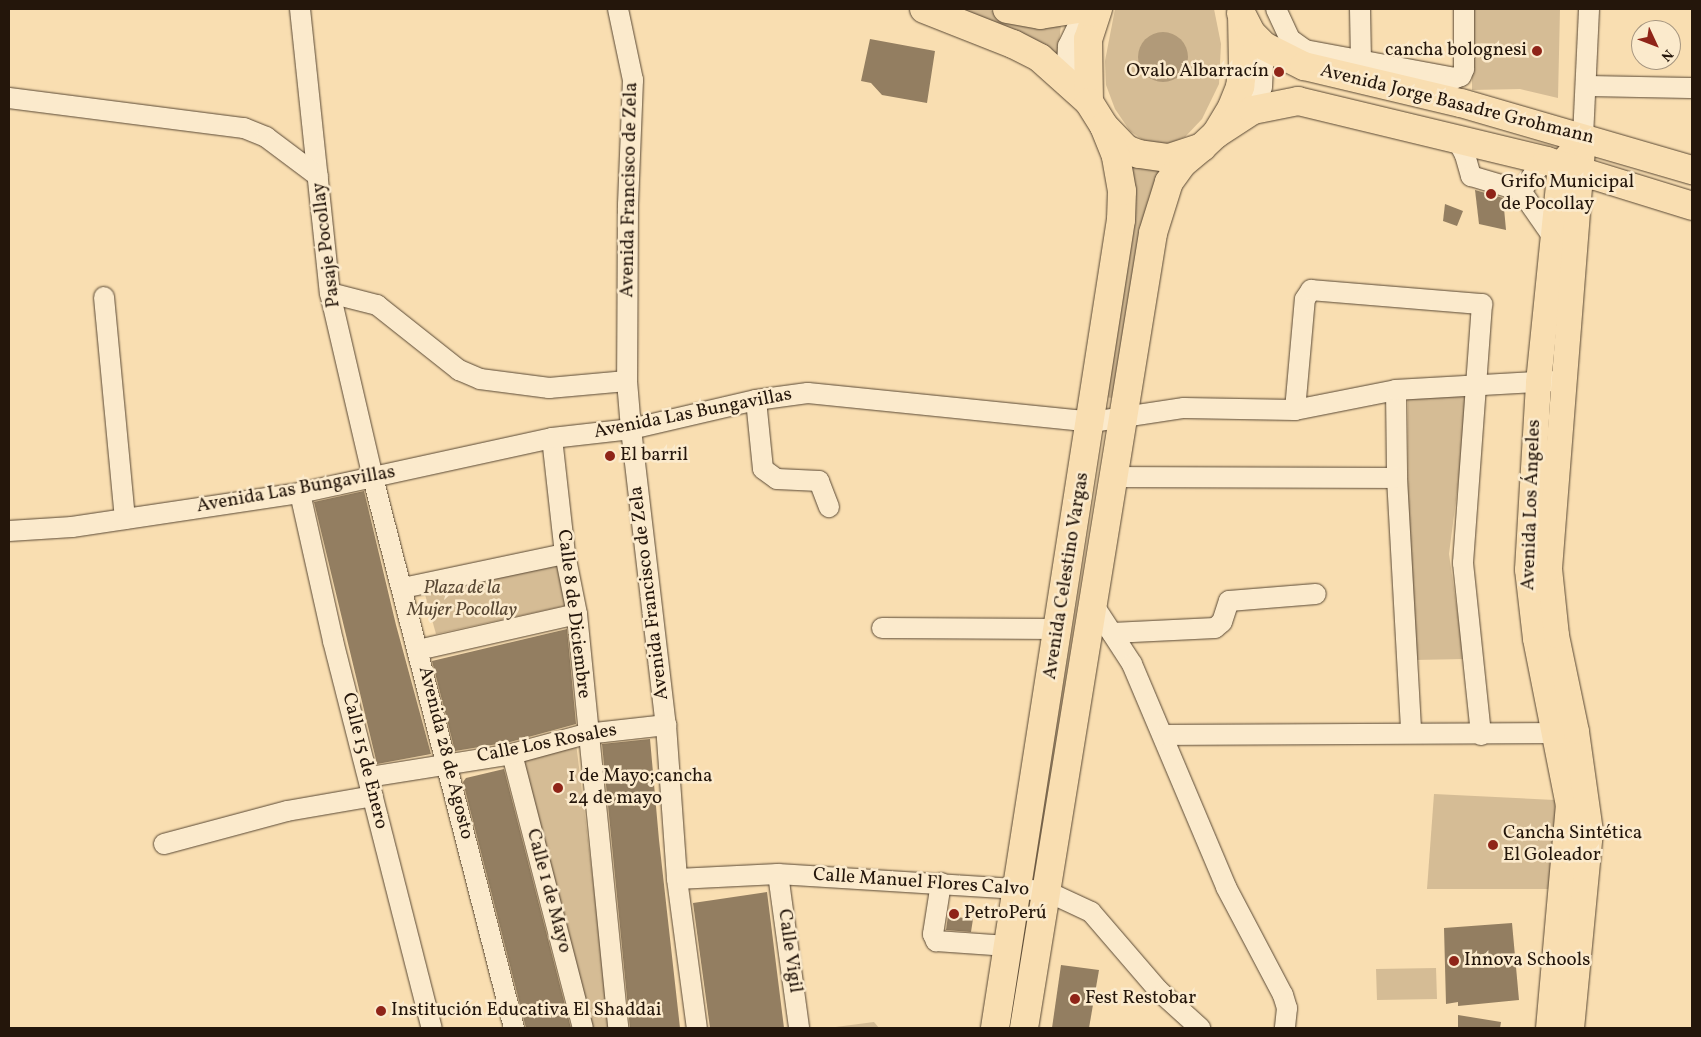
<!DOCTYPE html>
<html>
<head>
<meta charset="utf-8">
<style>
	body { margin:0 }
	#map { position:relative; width:1701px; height:1037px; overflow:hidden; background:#f9deb1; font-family:Vollkorn,serif }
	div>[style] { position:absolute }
	.green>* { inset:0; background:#d5bc95 }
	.water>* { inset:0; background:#b19a79 }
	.round { border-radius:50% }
	.building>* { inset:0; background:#937e61 }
	.roads { filter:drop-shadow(0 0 1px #594834) drop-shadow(0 0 1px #594834) }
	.minor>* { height:20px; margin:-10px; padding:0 10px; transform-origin:10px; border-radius:10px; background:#fbeacc }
	.major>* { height:25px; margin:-12.5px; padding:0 12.5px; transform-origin:12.5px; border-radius:12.5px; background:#f9deb1 }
	.highway>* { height:28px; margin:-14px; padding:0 14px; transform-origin:14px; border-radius:14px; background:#f9deb1 }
	.dots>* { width:14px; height:14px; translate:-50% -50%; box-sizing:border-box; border:2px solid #fbeacc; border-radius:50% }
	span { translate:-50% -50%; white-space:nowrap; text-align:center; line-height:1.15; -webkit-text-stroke:5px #fbeacc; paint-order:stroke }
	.poi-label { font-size:19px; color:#24160b }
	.right { translate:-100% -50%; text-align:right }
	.left { translate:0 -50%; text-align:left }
	.street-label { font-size:19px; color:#24160b }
	.park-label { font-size:19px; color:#594834; font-style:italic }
	.frame { position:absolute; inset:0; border:10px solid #24160b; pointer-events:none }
	.north { position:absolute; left:1631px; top:20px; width:50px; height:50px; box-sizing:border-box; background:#fbeacc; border:1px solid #a5957f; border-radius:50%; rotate:133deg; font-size:14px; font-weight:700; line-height:20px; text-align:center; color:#24160b }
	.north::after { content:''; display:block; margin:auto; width:18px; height:22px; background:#8f2418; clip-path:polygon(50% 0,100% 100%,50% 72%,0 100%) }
</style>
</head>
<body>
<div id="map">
	<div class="green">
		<div style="clip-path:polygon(949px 9px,988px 9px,1025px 24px,1061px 25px,1057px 61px)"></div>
		<div style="clip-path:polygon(1115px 9px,1214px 9px,1221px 44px,1219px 84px,1202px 119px,1185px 137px,1165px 145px,1146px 142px,1130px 131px,1115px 109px,1106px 85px,1105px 61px)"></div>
		<div style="clip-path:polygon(1472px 9px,1560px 9px,1558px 98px,1520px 89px,1472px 90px)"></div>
		<div style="clip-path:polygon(1125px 159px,1164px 164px,1148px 203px,1120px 391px,1112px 398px,1106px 397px)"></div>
		<div style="clip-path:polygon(1470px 392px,1449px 554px,1464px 659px,1415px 660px,1408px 516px,1408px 397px)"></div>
		<div style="clip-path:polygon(562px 550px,568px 605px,436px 634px,421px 580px)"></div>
		<div style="clip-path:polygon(576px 743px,599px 929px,612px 1028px,590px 1028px,523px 756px)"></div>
		<div style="clip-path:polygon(1434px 794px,1555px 800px,1556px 889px,1427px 889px)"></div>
		<div style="clip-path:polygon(1436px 968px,1437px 999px,1377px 1000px,1376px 969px)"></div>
		<div style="clip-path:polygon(874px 1022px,879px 1028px,828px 1028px)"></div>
	</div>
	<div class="water">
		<div class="round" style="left:1138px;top:32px;width:50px;height:50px"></div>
	</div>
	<div class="building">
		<div style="clip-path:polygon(870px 39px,935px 51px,927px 103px,882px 95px,871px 83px,861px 81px)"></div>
		<div style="clip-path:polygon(1475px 190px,1503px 198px,1506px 230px,1479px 224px)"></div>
		<div style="clip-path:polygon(1445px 204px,1463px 211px,1457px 226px,1443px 221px)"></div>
		<div style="clip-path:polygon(364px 491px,396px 625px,431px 754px,377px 764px,314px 502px)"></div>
		<div style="clip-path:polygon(567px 629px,576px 724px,510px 742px,455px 751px,432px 661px)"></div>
		<div style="clip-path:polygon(650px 739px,659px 840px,680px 1028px,630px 1028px,602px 744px)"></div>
		<div style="clip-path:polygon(504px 769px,571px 1028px,526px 1028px,463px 782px,466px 778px)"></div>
		<div style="clip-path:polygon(767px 892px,784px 1028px,710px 1028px,693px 903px)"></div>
		<div style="clip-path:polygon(948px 916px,973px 919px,971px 932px,946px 930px)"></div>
		<div style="clip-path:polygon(1512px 923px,1519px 1000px,1458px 1006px,1458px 1002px,1446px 1004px,1444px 928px)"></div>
		<div style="clip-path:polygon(1061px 965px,1099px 970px,1089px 1028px,1052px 1028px)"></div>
		<div style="clip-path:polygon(1458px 1015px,1501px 1022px,1500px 1028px,1458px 1028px)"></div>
	</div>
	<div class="roads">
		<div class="minor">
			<div style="left:300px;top:9px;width:286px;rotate:84deg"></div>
			<div style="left:330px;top:293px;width:190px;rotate:76.9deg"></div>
			<div style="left:373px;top:478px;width:568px;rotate:75.62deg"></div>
			<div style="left:618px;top:9px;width:73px;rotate:78.1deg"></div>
			<div style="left:633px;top:80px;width:125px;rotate:92.3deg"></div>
			<div style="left:628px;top:205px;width:176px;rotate:90.3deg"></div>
			<div style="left:627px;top:381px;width:48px;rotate:85.2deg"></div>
			<div style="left:631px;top:429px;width:298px;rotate:83.3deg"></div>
			<div style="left:666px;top:725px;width:154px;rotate:85.9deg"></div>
			<div style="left:677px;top:879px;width:150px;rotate:82.4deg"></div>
			<div style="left:1276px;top:9px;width:33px;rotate:65deg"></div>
			<div style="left:1290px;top:39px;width:19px;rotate:36deg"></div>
			<div style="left:1305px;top:50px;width:153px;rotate:10.6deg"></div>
			<div style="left:1455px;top:78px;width:6px;rotate:-18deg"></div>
			<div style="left:1461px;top:76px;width:8px;rotate:-67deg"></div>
			<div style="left:1464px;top:69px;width:60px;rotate:-90deg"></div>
			<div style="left:1360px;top:9px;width:51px;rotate:88.9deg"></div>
			<div style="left:1073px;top:86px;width:22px;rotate:-106deg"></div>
			<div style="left:1067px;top:65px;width:19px;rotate:-87deg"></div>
			<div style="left:1068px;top:46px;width:41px;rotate:-64.1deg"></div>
			<div style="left:1586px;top:86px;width:106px;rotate:1.1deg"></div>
			<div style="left:9px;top:98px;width:237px;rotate:7.3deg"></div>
			<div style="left:244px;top:128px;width:24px;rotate:22deg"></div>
			<div style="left:266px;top:137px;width:65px;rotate:36.9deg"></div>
			<div style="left:1253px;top:110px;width:25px;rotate:-69deg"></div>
			<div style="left:1262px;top:87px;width:41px;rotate:-87.2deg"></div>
			<div style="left:1455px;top:136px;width:21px;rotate:62deg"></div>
			<div style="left:1465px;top:155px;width:22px;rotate:74deg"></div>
			<div style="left:1471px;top:176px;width:52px;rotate:16.7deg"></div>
			<div style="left:1521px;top:191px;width:56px;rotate:55.2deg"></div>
			<div style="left:1583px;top:137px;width:128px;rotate:-87.3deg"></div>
			<div style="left:1521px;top:191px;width:39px;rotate:-53deg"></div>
			<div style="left:330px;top:293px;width:49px;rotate:14.3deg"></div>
			<div style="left:377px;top:305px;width:105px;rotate:38.4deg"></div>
			<div style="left:459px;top:370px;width:23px;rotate:23deg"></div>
			<div style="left:480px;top:379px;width:70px;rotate:7.4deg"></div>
			<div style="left:549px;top:388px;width:78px;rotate:-5.1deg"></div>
			<div style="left:104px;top:297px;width:223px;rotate:84.6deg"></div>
			<div style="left:1396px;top:390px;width:88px;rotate:89.3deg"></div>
			<div style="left:1397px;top:478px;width:254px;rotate:86.8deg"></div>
			<div style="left:756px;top:400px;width:69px;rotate:84.2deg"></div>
			<div style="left:763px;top:469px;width:17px;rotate:36deg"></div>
			<div style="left:777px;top:479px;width:42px;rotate:2.7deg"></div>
			<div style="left:819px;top:481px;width:28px;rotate:69deg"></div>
			<div style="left:1295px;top:410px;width:111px;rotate:-84.9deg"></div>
			<div style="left:1305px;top:299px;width:11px;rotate:-56deg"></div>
			<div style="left:1311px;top:290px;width:172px;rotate:4.7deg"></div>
			<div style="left:1482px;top:304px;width:260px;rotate:94.2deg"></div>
			<div style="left:1463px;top:563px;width:173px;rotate:84deg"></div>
			<div style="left:552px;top:438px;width:117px;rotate:83.6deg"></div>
			<div style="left:565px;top:554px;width:61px;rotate:78.7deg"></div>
			<div style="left:577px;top:614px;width:416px;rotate:84.3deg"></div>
			<div style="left:1111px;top:477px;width:286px;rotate:0.2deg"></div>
			<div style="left:300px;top:493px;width:152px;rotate:77.4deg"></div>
			<div style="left:333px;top:641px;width:399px;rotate:75.7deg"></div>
			<div style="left:9px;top:531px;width:63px;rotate:-3.6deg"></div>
			<div style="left:72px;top:527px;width:231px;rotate:-8.5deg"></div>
			<div style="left:300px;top:493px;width:258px;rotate:-12.3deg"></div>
			<div style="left:552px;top:438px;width:80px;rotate:-6.5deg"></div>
			<div style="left:631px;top:429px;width:128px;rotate:-13.1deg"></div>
			<div style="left:756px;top:400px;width:52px;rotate:-7.7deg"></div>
			<div style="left:808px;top:393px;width:285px;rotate:5.8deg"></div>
			<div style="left:1092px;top:422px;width:93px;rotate:-8.7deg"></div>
			<div style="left:1184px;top:408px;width:111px;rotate:1deg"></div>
			<div style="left:1295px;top:410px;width:103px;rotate:-11.2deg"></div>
			<div style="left:1396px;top:390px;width:156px;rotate:-3.3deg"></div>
			<div style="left:403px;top:588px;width:166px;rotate:-11.9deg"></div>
			<div style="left:1091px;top:601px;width:75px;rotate:56.9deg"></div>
			<div style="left:1132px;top:664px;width:242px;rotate:67.1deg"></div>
			<div style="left:1226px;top:887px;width:122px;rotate:62.2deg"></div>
			<div style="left:1283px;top:995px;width:14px;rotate:73deg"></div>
			<div style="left:1287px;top:1008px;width:20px;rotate:96deg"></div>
			<div style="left:882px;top:628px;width:177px;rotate:0.3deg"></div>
			<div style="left:1112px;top:633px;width:103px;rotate:-2.8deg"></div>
			<div style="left:1215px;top:628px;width:9px;rotate:-41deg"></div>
			<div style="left:1222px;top:622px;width:22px;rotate:-72deg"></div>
			<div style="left:1229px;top:601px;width:87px;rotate:-4.6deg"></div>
			<div style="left:418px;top:650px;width:163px;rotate:-12.8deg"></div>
			<div style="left:1164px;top:735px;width:390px;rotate:-0.3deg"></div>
			<div style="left:512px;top:754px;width:283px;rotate:75.5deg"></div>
			<div style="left:369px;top:777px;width:145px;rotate:-9.1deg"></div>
			<div style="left:512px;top:754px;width:77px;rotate:-15.1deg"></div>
			<div style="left:586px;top:734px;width:81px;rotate:-6.4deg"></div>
			<div style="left:164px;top:844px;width:127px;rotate:-15deg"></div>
			<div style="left:287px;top:811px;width:87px;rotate:-9.9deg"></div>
			<div style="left:778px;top:874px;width:155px;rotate:82.2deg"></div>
			<div style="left:677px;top:879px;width:101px;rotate:-2.8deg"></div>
			<div style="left:778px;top:874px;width:269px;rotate:3.6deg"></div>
			<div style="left:1046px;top:891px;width:50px;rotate:25deg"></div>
			<div style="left:1091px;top:912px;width:103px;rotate:49.3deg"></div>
			<div style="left:1158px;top:990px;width:57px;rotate:42.1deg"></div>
			<div style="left:941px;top:883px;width:52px;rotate:98.9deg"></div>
			<div style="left:933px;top:934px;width:8px;rotate:67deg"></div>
			<div style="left:936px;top:941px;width:72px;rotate:4deg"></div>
		</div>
		<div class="major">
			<div style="left:1548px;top:1028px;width:224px;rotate:-84.9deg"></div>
			<div style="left:1568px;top:805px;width:170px;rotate:-101.2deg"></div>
			<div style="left:1535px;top:638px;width:69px;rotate:-96.6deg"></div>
			<div style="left:1527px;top:569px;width:187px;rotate:-86.6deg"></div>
			<div style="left:1538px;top:382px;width:219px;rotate:-84.2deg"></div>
			<div style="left:1560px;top:164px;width:35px;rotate:-50deg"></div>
			<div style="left:1571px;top:1028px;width:198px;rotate:-84.5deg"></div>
			<div style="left:1590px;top:831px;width:101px;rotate:-98deg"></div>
			<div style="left:1576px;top:731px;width:98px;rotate:-101.8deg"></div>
			<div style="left:1556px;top:635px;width:67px;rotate:-96deg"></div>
			<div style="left:1549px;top:568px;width:417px;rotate:-85.5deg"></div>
		</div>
		<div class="highway">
			<div style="left:924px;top:9px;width:96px;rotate:21.5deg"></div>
			<div style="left:1013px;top:44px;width:30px;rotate:27deg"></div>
			<div style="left:1040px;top:58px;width:66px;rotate:41.9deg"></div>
			<div style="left:1007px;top:9px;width:34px;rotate:10deg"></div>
			<div style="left:1040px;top:15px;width:37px;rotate:-9deg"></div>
			<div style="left:1098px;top:9px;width:32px;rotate:108deg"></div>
			<div style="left:1088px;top:39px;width:63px;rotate:89.1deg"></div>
			<div style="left:1089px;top:102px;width:28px;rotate:58deg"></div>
			<div style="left:1104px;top:126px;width:32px;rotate:46deg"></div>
			<div style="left:1126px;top:149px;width:14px;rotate:21deg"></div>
			<div style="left:1139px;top:154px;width:30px;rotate:8deg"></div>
			<div style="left:1169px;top:158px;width:35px;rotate:-18deg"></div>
			<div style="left:1202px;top:147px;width:19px;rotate:-43deg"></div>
			<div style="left:1216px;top:134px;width:31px;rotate:-59deg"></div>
			<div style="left:1232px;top:107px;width:22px;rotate:-68deg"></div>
			<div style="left:1240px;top:87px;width:21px;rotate:-82deg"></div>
			<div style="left:1243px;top:66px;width:50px;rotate:-91.1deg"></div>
			<div style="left:1241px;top:13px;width:22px;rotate:63deg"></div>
			<div style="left:1251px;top:33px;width:18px;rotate:45deg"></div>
			<div style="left:1264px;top:46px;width:45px;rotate:26.6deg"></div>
			<div style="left:1304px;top:66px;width:161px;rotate:13.3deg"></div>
			<div style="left:1461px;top:103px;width:241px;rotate:16.2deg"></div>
			<div style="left:1216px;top:134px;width:44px;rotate:-33deg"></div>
			<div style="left:1253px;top:110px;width:46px;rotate:-11.3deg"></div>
			<div style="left:1298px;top:101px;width:256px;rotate:13.5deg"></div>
			<div style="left:1547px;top:161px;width:152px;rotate:17.2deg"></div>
			<div style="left:995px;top:1028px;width:818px;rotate:-81.14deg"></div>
			<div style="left:1121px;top:220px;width:29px;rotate:-88deg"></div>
			<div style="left:1122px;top:191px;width:36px;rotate:-100deg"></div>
			<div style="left:1116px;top:156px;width:32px;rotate:-112deg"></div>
			<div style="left:1024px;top:1028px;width:805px;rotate:-80.78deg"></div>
			<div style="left:1153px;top:233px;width:53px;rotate:-72.6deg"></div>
			<div style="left:1169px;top:182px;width:24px;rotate:-54deg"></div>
			<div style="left:1183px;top:163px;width:25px;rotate:-40deg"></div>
		</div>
	</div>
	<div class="dots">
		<div style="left:1537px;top:51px;background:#8f2418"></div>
		<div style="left:1279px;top:72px;background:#8f2418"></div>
		<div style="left:1491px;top:194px;background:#8f2418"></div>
		<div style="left:610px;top:456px;background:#8f2418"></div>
		<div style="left:558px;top:788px;background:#8f2418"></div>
		<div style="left:1493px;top:845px;background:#8f2418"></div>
		<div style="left:954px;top:914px;background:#8f2418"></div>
		<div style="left:1454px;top:961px;background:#8f2418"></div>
		<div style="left:1075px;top:999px;background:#8f2418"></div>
		<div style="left:381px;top:1011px;background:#8f2418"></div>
	</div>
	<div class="poi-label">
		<span class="right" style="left:1527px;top:51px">cancha bolognesi</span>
		<span class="right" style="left:1269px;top:72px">Ovalo Albarracín</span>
		<span class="left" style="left:1501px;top:194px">Grifo Municipal<br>de Pocollay</span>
		<span class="left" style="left:620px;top:456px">El barril</span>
		<span class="left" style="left:568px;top:788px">1 de Mayo;cancha<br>24 de mayo</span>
		<span class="left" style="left:1503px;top:845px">Cancha Sintética<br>El Goleador</span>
		<span class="left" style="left:964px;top:914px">PetroPerú</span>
		<span class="left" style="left:1464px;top:961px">Innova Schools</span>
		<span class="left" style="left:1085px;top:999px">Fest Restobar</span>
		<span class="left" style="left:391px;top:1011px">Institución Educativa El Shaddai</span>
	</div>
	<div class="street-label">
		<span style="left:1457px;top:105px;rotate:14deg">Avenida Jorge Basadre Grohmann</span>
		<span style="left:630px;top:190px;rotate:-89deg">Avenida Francisco de Zela</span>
		<span style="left:327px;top:245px;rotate:-97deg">Pasaje Pocollay</span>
		<span style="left:693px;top:414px;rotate:-11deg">Avenida Las Bungavillas</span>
		<span style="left:296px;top:490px;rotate:-10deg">Avenida Las Bungavillas</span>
		<span style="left:1532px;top:505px;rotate:-88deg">Avenida Los Ángeles</span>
		<span style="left:1067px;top:576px;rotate:-81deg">Avenida Celestino Vargas</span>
		<span style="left:650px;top:593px;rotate:-97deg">Avenida Francisco de Zela</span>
		<span style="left:573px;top:614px;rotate:83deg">Calle 8 de Diciembre</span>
		<span style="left:547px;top:744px;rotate:-11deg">Calle Los Rosales</span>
		<span style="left:445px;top:753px;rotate:76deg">Avenida 28 de Agosto</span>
		<span style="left:364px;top:761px;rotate:76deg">Calle 15 de Enero</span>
		<span style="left:921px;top:883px;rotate:4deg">Calle Manuel Flores Calvo</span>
		<span style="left:548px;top:891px;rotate:75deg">Calle 1 de Mayo</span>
		<span style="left:789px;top:951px;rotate:82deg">Calle Vigil</span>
	</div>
	<div class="park-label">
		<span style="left:462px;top:600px">Plaza de la<br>Mujer Pocollay</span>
	</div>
	<div class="frame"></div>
	<div class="north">N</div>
</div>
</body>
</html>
